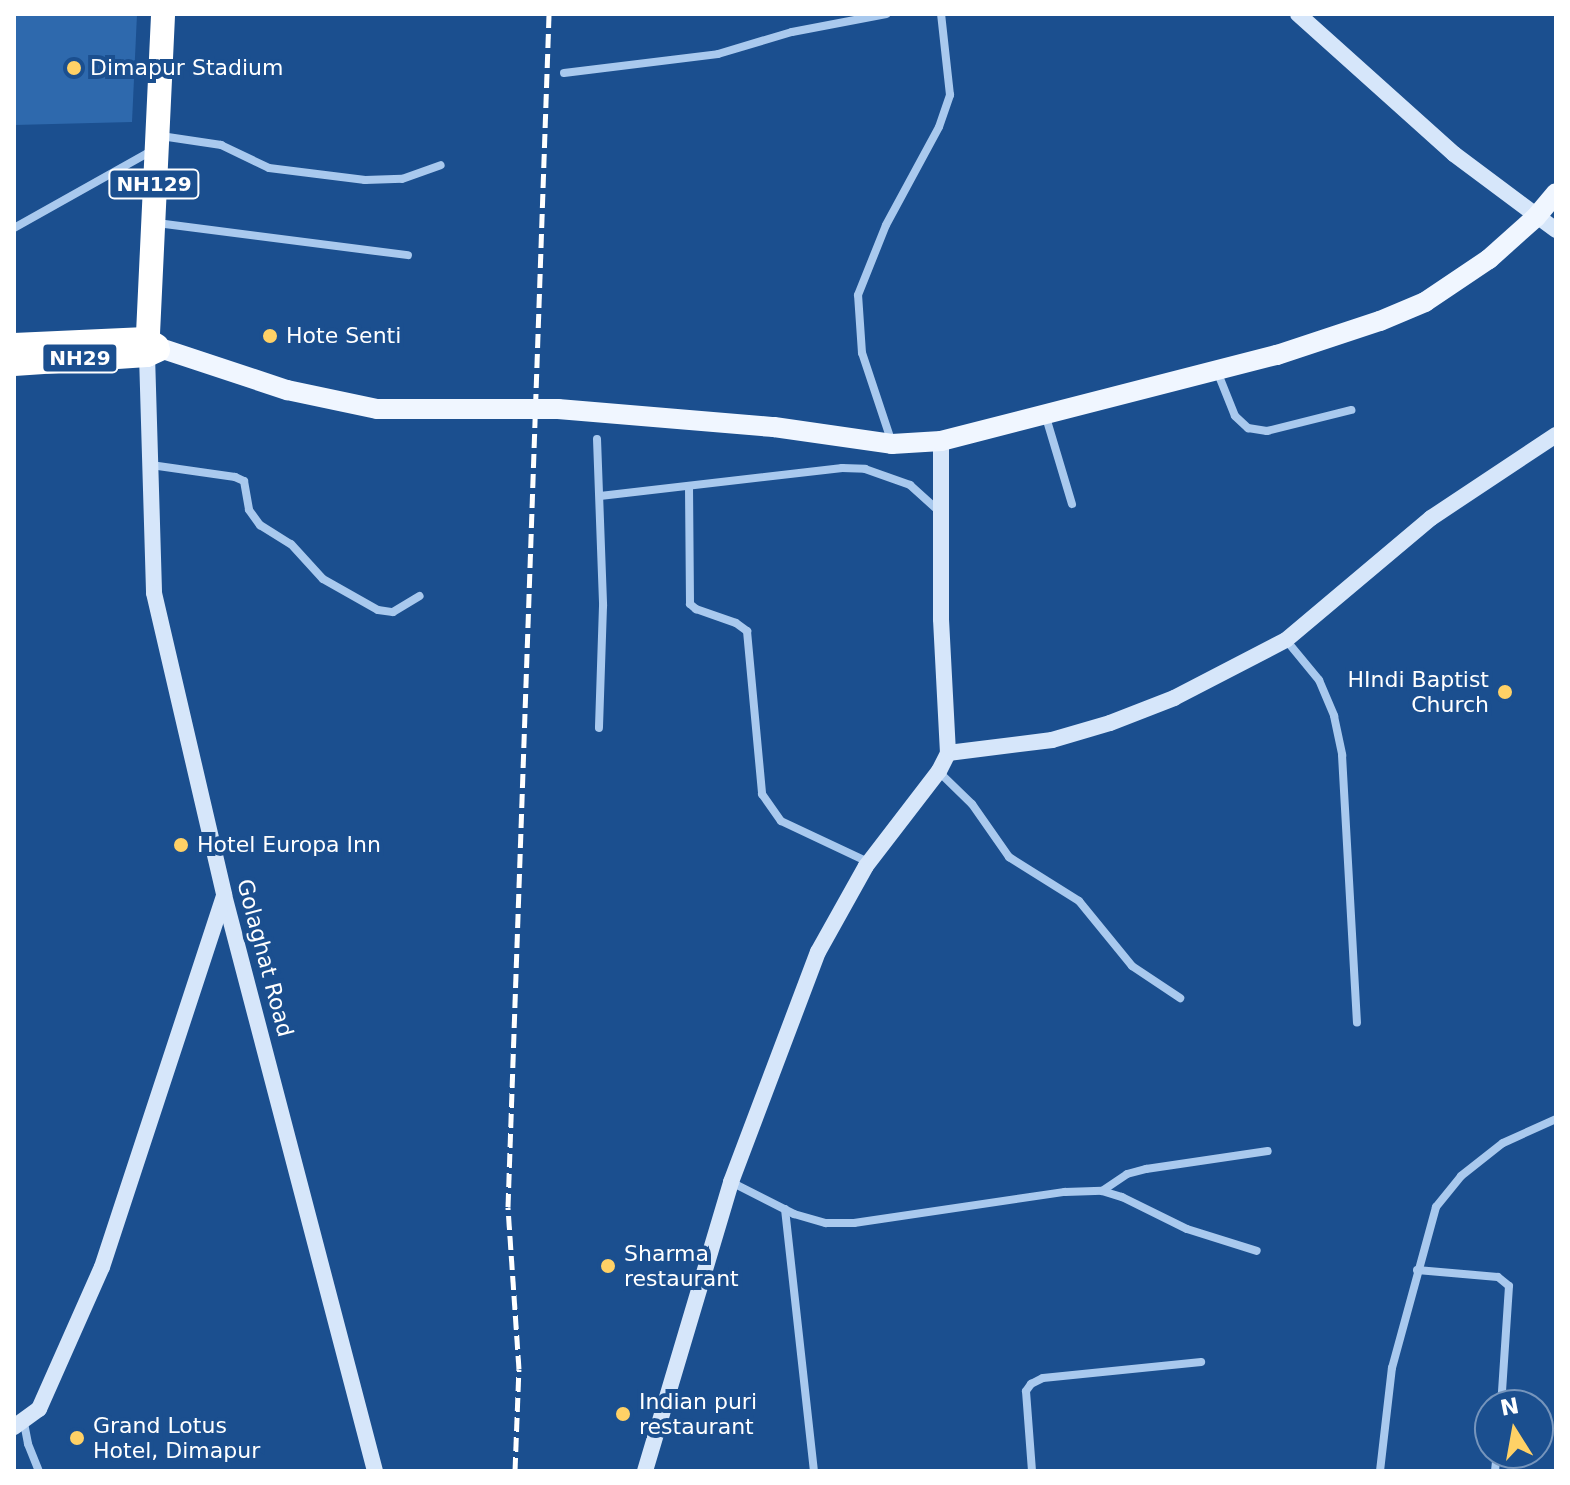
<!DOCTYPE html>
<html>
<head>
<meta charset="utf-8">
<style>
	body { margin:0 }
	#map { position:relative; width:1570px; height:1485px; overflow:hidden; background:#1b4f8f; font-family:"DejaVu Sans",sans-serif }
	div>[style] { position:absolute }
	.green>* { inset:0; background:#2e69ad }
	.street>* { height:8px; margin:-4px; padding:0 4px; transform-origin:4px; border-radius:4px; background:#a9c9ee }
	.secondary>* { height:16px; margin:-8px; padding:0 8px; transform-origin:8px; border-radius:8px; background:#d6e6fa }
	.primary>* { height:20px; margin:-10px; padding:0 10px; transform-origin:10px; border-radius:10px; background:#f0f6ff }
	.highway>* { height:24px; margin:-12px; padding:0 12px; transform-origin:12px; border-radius:12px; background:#fff }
	.rail>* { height:5px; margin-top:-2.5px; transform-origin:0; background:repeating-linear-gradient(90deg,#fff 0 14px,transparent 0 20px) }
	.primary-bridge>* { height:20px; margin:-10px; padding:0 10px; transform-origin:10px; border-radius:10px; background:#f0f6ff }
	.dots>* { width:22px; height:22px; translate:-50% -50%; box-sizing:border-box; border:4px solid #1b4f8f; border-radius:50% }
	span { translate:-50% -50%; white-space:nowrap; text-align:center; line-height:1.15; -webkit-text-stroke:8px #1b4f8f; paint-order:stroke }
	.shield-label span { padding:2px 6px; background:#1b4f8f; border:2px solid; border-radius:6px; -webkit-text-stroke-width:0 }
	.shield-label { font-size:20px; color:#fff; font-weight:700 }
	.poi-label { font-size:22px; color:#fff }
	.left { translate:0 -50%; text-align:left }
	.right { translate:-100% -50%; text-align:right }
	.street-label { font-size:22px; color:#fff }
	.frame { position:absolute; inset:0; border:16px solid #fff; pointer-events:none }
	.north { position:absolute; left:1474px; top:1389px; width:80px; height:80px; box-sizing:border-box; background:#1b4f8f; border:2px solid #7695bc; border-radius:50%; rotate:349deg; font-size:22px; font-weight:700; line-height:32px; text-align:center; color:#fff }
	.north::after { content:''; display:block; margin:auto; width:28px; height:36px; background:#ffd166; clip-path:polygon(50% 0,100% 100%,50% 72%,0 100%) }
</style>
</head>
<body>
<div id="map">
	<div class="green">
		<div style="clip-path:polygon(14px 14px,137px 14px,132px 122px,14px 125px)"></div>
	</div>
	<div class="street">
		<div style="left:564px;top:73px;width:155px;rotate:-7deg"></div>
		<div style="left:718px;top:54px;width:77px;rotate:-16.6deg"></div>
		<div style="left:792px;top:32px;width:96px;rotate:-10.8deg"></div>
		<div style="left:161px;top:136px;width:61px;rotate:8.5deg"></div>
		<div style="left:221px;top:145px;width:53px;rotate:25.6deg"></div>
		<div style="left:269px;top:168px;width:97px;rotate:7.1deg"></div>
		<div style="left:365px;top:180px;width:37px;rotate:-2deg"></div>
		<div style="left:402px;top:179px;width:41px;rotate:-19.7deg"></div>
		<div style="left:157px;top:223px;width:253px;rotate:7.3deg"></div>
		<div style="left:14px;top:228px;width:159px;rotate:-29.3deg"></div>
		<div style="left:1217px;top:371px;width:48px;rotate:68.2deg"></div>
		<div style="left:1235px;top:416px;width:18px;rotate:43deg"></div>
		<div style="left:1248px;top:428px;width:19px;rotate:9deg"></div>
		<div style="left:1267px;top:431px;width:87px;rotate:-14deg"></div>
		<div style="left:1045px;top:414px;width:94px;rotate:73.3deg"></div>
		<div style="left:597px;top:439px;width:167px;rotate:87.9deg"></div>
		<div style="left:603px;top:606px;width:122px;rotate:91.9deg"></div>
		<div style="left:892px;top:443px;width:95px;rotate:-108.4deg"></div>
		<div style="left:862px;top:353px;width:58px;rotate:-93.9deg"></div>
		<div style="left:858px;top:295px;width:75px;rotate:-68.2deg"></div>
		<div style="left:886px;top:225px;width:111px;rotate:-61.6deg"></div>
		<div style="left:939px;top:127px;width:34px;rotate:-71deg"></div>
		<div style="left:950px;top:95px;width:81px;rotate:-96.3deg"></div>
		<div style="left:151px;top:465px;width:85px;rotate:8.1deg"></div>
		<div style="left:235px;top:477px;width:10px;rotate:24deg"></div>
		<div style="left:244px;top:481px;width:29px;rotate:80deg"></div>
		<div style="left:249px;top:510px;width:19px;rotate:54deg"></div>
		<div style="left:260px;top:525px;width:36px;rotate:32deg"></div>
		<div style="left:291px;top:544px;width:47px;rotate:47.6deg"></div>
		<div style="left:323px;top:579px;width:63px;rotate:29.4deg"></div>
		<div style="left:378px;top:610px;width:15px;rotate:8deg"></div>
		<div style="left:393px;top:612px;width:31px;rotate:-31deg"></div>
		<div style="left:689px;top:487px;width:117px;rotate:89.5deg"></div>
		<div style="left:690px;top:604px;width:8px;rotate:40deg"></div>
		<div style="left:696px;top:609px;width:42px;rotate:19.3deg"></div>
		<div style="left:736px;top:623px;width:14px;rotate:36deg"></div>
		<div style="left:747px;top:631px;width:164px;rotate:84.7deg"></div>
		<div style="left:762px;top:794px;width:33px;rotate:55deg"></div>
		<div style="left:781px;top:821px;width:96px;rotate:25.2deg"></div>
		<div style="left:600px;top:496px;width:244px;rotate:-6.6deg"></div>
		<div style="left:842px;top:468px;width:23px;rotate:2deg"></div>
		<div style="left:865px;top:469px;width:48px;rotate:19.6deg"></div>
		<div style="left:910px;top:485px;width:42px;rotate:42.1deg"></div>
		<div style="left:1286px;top:640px;width:52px;rotate:50.5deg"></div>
		<div style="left:1319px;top:680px;width:39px;rotate:67deg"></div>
		<div style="left:1334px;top:716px;width:40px;rotate:78deg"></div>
		<div style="left:1342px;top:755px;width:268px;rotate:86.8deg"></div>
		<div style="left:939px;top:772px;width:46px;rotate:44.1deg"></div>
		<div style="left:972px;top:804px;width:65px;rotate:55.1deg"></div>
		<div style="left:1009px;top:857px;width:83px;rotate:32.2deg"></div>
		<div style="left:1079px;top:901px;width:84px;rotate:50.8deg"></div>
		<div style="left:1132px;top:966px;width:58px;rotate:33.7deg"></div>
		<div style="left:731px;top:1182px;width:71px;rotate:26.9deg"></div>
		<div style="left:794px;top:1214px;width:33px;rotate:16deg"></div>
		<div style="left:826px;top:1223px;width:28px"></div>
		<div style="left:854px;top:1223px;width:213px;rotate:-8.4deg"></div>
		<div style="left:1065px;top:1192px;width:37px;rotate:-2deg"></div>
		<div style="left:1102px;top:1191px;width:21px;rotate:17deg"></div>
		<div style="left:1122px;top:1197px;width:72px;rotate:26.2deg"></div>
		<div style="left:1187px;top:1229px;width:73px;rotate:17.4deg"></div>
		<div style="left:1102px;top:1191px;width:30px;rotate:-34deg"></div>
		<div style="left:1127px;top:1174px;width:20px;rotate:-15deg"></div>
		<div style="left:1146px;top:1169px;width:123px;rotate:-8.4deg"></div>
		<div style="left:785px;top:1209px;width:264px;rotate:83.7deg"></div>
		<div style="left:1417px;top:1270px;width:81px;rotate:4.9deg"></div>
		<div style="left:1498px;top:1277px;width:14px;rotate:39deg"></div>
		<div style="left:1509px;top:1286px;width:119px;rotate:93.8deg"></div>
		<div style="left:24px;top:1423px;width:21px;rotate:79deg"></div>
		<div style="left:28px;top:1444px;width:29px;rotate:68deg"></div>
		<div style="left:1032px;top:1471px;width:80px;rotate:-94.3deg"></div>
		<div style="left:1026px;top:1391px;width:9px;rotate:-54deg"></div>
		<div style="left:1031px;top:1384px;width:13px;rotate:-27deg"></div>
		<div style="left:1043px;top:1378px;width:159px;rotate:-5.8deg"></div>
		<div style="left:1380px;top:1471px;width:104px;rotate:-83.4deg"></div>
		<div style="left:1392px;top:1368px;width:167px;rotate:-74.7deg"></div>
		<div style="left:1436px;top:1207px;width:40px;rotate:-51deg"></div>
		<div style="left:1461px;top:1176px;width:53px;rotate:-38.2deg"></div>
		<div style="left:1503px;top:1143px;width:58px;rotate:-24.4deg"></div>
		<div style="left:1495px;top:1471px;width:18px;rotate:-84deg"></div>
	</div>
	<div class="secondary">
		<div style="left:1298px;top:14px;width:210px;rotate:41.9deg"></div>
		<div style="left:1454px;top:154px;width:127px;rotate:36.7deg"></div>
		<div style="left:147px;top:355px;width:238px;rotate:88.3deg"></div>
		<div style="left:154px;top:593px;width:310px;rotate:76.9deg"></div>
		<div style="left:224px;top:895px;width:595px;rotate:75.31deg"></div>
		<div style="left:948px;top:753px;width:105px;rotate:-7.1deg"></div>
		<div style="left:1052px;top:740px;width:60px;rotate:-16.3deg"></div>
		<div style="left:1110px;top:723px;width:69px;rotate:-21.3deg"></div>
		<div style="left:1174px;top:698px;width:126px;rotate:-27.4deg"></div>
		<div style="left:1286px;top:640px;width:189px;rotate:-40.1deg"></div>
		<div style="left:1431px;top:518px;width:150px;rotate:-33.6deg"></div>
		<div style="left:14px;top:1427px;width:31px;rotate:-36deg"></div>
		<div style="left:39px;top:1409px;width:155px;rotate:-66.1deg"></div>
		<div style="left:102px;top:1267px;width:391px;rotate:-71.8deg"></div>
		<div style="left:645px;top:1471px;width:302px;rotate:-73.4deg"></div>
		<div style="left:731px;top:1182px;width:246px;rotate:-69.3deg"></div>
		<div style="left:818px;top:952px;width:98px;rotate:-60.8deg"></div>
		<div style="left:866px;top:866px;width:120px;rotate:-52.5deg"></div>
		<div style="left:939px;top:771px;width:20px;rotate:-63deg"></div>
		<div style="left:948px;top:753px;width:134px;rotate:-93deg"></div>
		<div style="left:941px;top:619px;width:178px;rotate:-90deg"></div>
	</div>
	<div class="primary">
		<div style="left:163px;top:349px;width:131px;rotate:18.3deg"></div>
		<div style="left:287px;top:390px;width:92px;rotate:11.9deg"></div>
		<div style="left:774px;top:427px;width:119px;rotate:8.2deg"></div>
		<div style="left:892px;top:444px;width:49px;rotate:-3.5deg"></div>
		<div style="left:941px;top:441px;width:347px;rotate:-14.4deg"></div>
		<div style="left:1277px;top:355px;width:108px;rotate:-18.3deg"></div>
		<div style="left:1380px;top:321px;width:49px;rotate:-22.9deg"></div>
		<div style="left:1425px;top:302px;width:77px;rotate:-33.9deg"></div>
		<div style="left:1489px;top:259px;width:63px;rotate:-41.8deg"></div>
		<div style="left:1536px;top:217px;width:31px;rotate:-50deg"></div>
	</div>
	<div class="highway">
		<div style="left:14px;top:345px;width:132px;rotate:-2.6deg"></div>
		<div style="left:146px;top:339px;width:13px;rotate:32deg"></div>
		<div style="left:147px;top:355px;width:341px;rotate:-87.3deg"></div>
		<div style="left:14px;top:364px;width:133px;rotate:-3.9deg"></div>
		<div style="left:147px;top:355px;width:12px;rotate:-24deg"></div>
	</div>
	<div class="rail">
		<div style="left:515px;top:1471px;width:102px;rotate:-87.8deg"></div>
		<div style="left:519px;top:1369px;width:162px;rotate:-93.9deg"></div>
		<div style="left:508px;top:1207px;width:1194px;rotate:-88.03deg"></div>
	</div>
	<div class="primary-bridge">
		<div style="left:377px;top:409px;width:181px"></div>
		<div style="left:558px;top:409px;width:217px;rotate:4.8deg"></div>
	</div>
	<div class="dots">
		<div style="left:74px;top:68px;background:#ffd166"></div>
		<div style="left:270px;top:336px;background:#ffd166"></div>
		<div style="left:1505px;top:692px;background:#ffd166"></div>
		<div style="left:181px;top:845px;background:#ffd166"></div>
		<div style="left:608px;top:1266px;background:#ffd166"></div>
		<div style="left:623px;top:1414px;background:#ffd166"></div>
		<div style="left:77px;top:1438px;background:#ffd166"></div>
	</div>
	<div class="shield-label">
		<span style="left:154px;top:184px">NH129</span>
		<span style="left:80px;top:358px">NH29</span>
	</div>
	<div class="poi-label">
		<span class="left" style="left:90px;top:68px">Dimapur Stadium</span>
		<span class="left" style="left:286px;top:336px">Hote Senti</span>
		<span class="right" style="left:1489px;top:692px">HIndi Baptist<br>Church</span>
		<span class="left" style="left:197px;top:845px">Hotel Europa Inn</span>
		<span class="left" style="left:624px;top:1266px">Sharma<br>restaurant</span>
		<span class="left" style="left:639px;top:1414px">Indian puri<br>restaurant</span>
		<span class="left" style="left:93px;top:1438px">Grand Lotus<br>Hotel, Dimapur</span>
	</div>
	<div class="street-label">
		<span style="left:265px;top:958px;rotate:75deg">Golaghat Road</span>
	</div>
	<div class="frame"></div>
	<div class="north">N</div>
</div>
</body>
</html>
